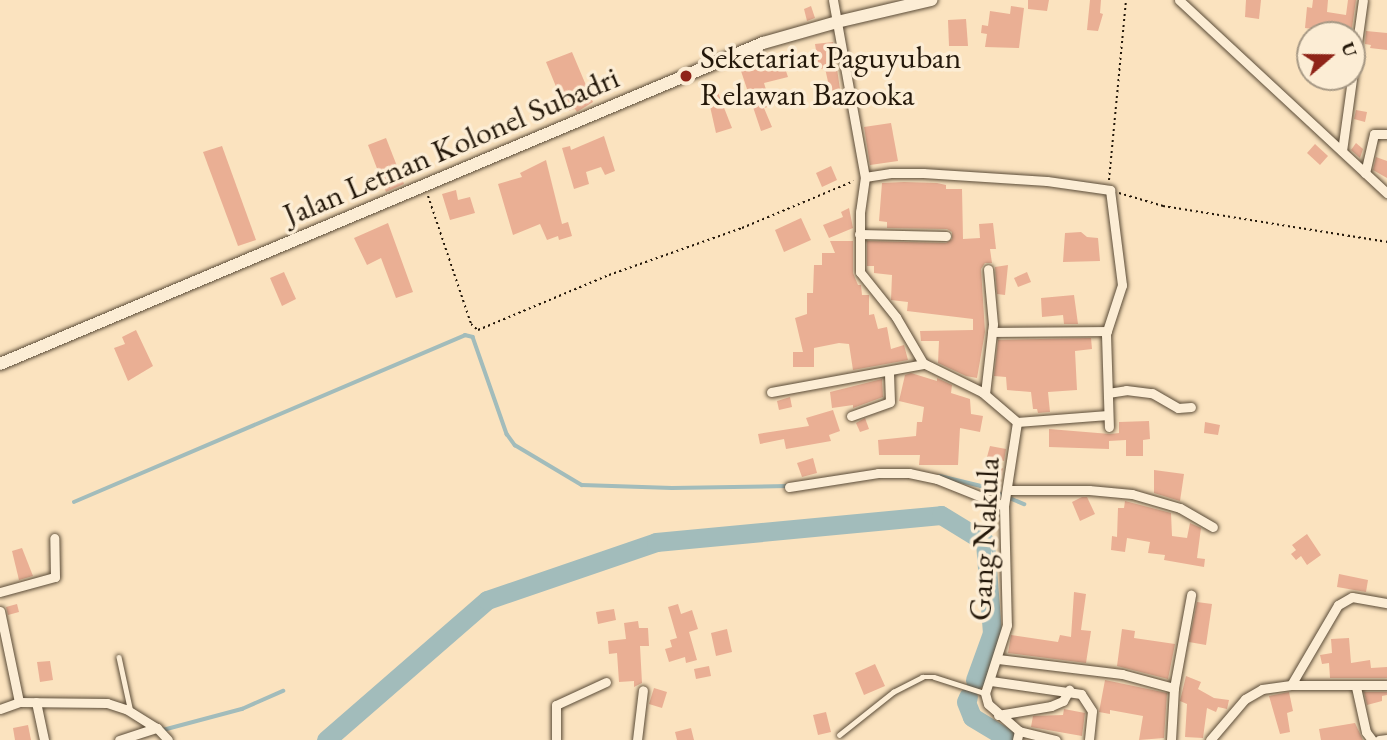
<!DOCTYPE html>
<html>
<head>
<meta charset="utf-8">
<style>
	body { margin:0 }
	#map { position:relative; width:1387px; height:740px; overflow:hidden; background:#fbe3bf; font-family:"EB Garamond",serif }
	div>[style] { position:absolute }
	.stream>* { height:3.5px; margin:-1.75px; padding:0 1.75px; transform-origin:1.75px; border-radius:1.75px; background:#a2bcbb }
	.river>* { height:19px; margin:-9.5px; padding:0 9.5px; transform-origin:9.5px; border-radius:9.5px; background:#a2bcbb }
	.building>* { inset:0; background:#eaaf94 }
	.path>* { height:2px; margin-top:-1px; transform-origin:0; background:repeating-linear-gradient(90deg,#24180a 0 2px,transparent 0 5.5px) }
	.roads { filter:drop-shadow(0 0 2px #5a4b37) drop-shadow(0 0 2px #5a4b37) }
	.service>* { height:4.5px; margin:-2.25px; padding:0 2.25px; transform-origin:2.25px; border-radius:2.25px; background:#fcedd5 }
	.minor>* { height:9px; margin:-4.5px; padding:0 4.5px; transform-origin:4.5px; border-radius:4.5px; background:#fcedd5 }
	.secondary>* { height:12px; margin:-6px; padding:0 6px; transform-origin:6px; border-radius:6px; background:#fcedd5 }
	.dots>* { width:19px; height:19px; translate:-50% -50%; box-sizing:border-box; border:4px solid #fcedd5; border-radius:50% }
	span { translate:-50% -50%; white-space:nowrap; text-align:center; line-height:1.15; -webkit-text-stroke:7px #fcedd5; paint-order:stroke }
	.poi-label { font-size:32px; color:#24180a }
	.left { translate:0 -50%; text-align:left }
	.street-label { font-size:32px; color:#24180a }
	.north { position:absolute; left:1296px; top:21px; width:70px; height:70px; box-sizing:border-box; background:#fcedd5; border:2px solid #a69884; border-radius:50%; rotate:70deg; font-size:19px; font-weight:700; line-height:28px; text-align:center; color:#24180a }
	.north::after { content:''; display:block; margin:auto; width:24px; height:32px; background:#8f2418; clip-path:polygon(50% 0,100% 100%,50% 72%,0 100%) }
</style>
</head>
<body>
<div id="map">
	<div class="stream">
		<div style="left:940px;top:476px;width:42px;rotate:13.7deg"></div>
		<div style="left:981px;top:486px;width:47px;rotate:22.7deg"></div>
		<div style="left:74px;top:502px;width:425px;rotate:-23.1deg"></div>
		<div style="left:465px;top:335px;width:8px;rotate:14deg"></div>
		<div style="left:473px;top:337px;width:103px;rotate:70.7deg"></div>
		<div style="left:507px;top:434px;width:14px;rotate:54deg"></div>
		<div style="left:515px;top:445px;width:78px;rotate:30.8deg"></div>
		<div style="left:582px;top:485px;width:90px;rotate:1.9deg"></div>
		<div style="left:672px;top:488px;width:116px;rotate:-1deg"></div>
		<div style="left:163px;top:730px;width:82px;rotate:-14.9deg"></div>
		<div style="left:242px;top:709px;width:45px;rotate:-23.7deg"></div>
	</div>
	<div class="river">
		<div style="left:968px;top:697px;width:5px;rotate:112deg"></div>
		<div style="left:966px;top:702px;width:16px;rotate:68deg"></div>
		<div style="left:972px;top:717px;width:44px;rotate:31.2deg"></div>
		<div style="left:326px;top:740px;width:213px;rotate:-41deg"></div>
		<div style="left:487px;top:600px;width:179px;rotate:-18.9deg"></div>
		<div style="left:656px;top:542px;width:286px;rotate:-5.4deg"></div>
		<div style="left:941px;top:515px;width:52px;rotate:31.5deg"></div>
		<div style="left:985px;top:542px;width:91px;rotate:85.6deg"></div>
		<div style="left:992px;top:633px;width:50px;rotate:109.9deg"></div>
	</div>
	<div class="building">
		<div style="clip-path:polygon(1028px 0,1049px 0,1047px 11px,1028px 9px)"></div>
		<div style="clip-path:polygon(1090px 0,1101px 0,1100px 13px,1103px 14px,1098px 31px,1087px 30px)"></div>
		<div style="clip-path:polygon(1246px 0,1261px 0,1259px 19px,1245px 17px)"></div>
		<div style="clip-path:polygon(1313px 0,1328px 0,1327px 12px,1346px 15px,1348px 0,1356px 0,1352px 28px,1328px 25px,1326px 35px,1312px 35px,1312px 29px,1305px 28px,1307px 7px,1312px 8px)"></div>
		<div style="clip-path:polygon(811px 6px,815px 18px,807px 21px,804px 9px)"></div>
		<div style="clip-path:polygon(1011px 6px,1024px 8px,1019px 48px,985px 47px,987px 34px,981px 33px,982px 25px,988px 26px,990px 11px,1010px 14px)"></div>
		<div style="clip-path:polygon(966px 19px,968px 46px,949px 46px,948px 20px)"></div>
		<div style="clip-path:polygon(1366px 31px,1387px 33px,1387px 50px,1370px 48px,1371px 45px,1365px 44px)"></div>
		<div style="clip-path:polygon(833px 42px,840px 89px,830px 91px,825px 68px,819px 69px,815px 44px)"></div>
		<div style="clip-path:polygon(572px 52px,593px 102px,577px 112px,575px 109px,569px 111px,564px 98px,561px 99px,546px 62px)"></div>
		<div style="clip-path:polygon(782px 59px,788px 77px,764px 83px,771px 106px,764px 108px,772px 127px,761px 131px,741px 71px)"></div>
		<div style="clip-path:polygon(717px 90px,732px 128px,716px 133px,707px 93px)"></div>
		<div style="clip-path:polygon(1356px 110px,1367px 112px,1365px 122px,1354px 119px)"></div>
		<div style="clip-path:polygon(891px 123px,898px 161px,870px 165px,864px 127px)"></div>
		<div style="clip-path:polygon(604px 136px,615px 171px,605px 175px,601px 167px,586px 172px,589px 184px,574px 189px,562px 148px,570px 146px,571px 150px)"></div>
		<div style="clip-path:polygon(386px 138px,404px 184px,386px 192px,368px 145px)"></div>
		<div style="clip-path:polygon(1356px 143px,1363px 149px,1360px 158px,1351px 150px)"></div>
		<div style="clip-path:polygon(1315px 144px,1328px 156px,1320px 165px,1307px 153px)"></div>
		<div style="clip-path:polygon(222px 146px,256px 240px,238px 246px,203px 152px)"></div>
		<div style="clip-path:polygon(1376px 157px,1387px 161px,1387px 178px,1373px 170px)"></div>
		<div style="clip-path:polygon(546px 160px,562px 224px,568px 222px,572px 236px,559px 240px,558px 236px,547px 240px,540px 224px,513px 235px,498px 184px,522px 177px,520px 173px)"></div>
		<div style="clip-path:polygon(831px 166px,837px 180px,822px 187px,816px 173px)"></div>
		<div style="clip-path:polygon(904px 182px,937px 183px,946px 185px,946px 189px,962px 189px,963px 239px,980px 238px,979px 224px,993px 223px,996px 249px,990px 249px,992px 263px,985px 263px,981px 269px,985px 332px,977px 378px,966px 376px,938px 363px,939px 341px,921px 341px,920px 331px,973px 330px,973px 319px,907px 311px,908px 302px,891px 300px,892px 275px,874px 273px,874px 266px,867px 266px,867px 241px,946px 243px,952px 239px,952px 232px,947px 229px,887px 228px,887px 222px,879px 221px,882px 183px)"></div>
		<div style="clip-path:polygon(456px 190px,458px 200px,470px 197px,475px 213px,450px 220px,442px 194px)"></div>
		<div style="clip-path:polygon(849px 208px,853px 228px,829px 238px,823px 225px,843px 217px,841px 212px)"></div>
		<div style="clip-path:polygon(801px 218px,811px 240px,784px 252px,775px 230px)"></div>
		<div style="clip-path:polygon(388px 223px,413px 292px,396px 298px,381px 258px,367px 265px,354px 238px)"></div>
		<div style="clip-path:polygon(1081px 232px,1087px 237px,1098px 238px,1100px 261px,1063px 262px,1065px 233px)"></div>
		<div style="clip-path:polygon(830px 241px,853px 241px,853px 273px,858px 285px,861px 285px,862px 295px,869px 295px,869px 315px,874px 314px,878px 329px,887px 327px,891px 349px,904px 345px,908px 360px,853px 370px,849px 344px,839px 343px,814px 348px,814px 367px,793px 367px,793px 352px,803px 352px,795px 318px,807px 314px,807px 293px,813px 293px,814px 265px,822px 265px,822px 253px,835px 253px)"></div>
		<div style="clip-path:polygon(1008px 265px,1005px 295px,997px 294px,995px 267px)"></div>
		<div style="clip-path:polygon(284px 272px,296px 299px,282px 306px,270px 278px)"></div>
		<div style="clip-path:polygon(1027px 272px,1031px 282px,1018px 287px,1014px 278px)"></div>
		<div style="clip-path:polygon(1074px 295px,1078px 324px,1064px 324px,1063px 315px,1042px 317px,1041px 298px)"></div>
		<div style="clip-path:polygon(136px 330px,153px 366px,128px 381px,114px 348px,125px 344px,122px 337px)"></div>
		<div style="clip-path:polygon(1091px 338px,1092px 349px,1075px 351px,1077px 390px,1048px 392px,1050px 412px,1038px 413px,1037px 409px,1033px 409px,1031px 392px,1007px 390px,1006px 377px,994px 376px,998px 340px)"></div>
		<div style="clip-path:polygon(911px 373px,937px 381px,937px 378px,952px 385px,951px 393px,970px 399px,971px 414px,983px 416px,980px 432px,960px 428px,958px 465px,919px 465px,920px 455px,879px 455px,878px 440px,916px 436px,917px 422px,922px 422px,924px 407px,899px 401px,905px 375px)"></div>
		<div style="clip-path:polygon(882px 379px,883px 397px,853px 408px,853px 405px,832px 408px,830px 392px)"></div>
		<div style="clip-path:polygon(790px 397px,792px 407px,779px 410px,777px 401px)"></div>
		<div style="clip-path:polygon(833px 410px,840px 431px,829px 435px,831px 441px,786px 449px,784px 439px,760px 444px,758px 434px,809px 426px,806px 418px)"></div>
		<div style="clip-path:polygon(865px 418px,869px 429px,860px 432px,856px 423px)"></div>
		<div style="clip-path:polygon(1149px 421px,1150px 439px,1143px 440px,1143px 456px,1126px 456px,1126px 440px,1109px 441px,1109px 449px,1049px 447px,1049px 429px,1110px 434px,1119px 433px,1119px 422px)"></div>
		<div style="clip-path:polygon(1205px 422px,1220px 425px,1218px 435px,1204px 433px)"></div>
		<div style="clip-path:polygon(990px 446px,1006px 449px,1004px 461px,987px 457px)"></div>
		<div style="clip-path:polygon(813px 458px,817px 473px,802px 477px,797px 463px)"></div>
		<div style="clip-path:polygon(1003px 468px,1000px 483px,996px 485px,991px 473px)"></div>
		<div style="clip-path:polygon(1154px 470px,1184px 474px,1180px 501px,1154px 493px)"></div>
		<div style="clip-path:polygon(1082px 497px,1087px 497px,1095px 514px,1080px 521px,1072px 502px)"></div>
		<div style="clip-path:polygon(1125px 501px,1171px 513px,1172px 536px,1187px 538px,1190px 523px,1201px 528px,1197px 558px,1205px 559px,1204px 567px,1164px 560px,1165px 555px,1148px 553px,1150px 542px,1127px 538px,1125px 552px,1111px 550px,1112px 536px,1117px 537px,1118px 508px,1124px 508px)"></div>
		<div style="clip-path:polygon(1307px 534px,1321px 555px,1307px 565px,1301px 556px,1296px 560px,1291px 554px,1296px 550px,1292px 545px)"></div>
		<div style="clip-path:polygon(22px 548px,33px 576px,19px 580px,12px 551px)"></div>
		<div style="clip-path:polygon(1339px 574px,1368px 580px,1366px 592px,1337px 587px)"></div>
		<div style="clip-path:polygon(1074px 592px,1086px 594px,1081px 630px,1091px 631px,1086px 663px,1008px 653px,1011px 635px,1058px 642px,1060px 635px,1071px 637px)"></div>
		<div style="clip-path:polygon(1197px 602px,1212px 604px,1206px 645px,1189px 642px)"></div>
		<div style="clip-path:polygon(17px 604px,19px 612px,8px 615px,6px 607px)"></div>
		<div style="clip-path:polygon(678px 604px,681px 614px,692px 610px,698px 629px,689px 632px,697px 660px,686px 663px,685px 657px,669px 662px,665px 649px,672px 647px,670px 640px,677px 638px,668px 607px)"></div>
		<div style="clip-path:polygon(614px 609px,616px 620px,598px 624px,596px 612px)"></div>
		<div style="clip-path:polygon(638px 621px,639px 628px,648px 628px,649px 646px,640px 646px,642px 683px,634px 687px,634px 681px,619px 682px,617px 653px,609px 654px,608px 641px,626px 639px,624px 623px)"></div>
		<div style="clip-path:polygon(727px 629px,732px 652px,716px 656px,711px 633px)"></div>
		<div style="clip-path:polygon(1122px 629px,1135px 631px,1134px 638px,1175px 644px,1168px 679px,1117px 666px)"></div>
		<div style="clip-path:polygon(1349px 638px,1351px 663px,1370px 660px,1371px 668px,1387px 667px,1387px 678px,1330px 678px,1329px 663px,1322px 664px,1320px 655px,1332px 653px,1331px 639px)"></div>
		<div style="clip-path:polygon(50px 661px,53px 680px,40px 682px,37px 662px)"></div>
		<div style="clip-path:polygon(875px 664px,885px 686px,864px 695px,855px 673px)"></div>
		<div style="clip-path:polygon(709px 666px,711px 676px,696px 679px,694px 669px)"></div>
		<div style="clip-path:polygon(1186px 676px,1201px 682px,1198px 689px,1214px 698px,1229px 700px,1227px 709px,1218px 707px,1216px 712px,1207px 708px,1203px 738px,1185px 737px,1187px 704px,1180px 701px)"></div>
		<div style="clip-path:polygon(1105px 680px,1167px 693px,1164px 738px,1139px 740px,1143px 716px,1110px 710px,1110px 714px,1099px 712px)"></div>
		<div style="clip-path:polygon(654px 688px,667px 692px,662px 708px,649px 704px)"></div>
		<div style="clip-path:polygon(1289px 692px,1293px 711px,1287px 713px,1290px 732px,1280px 734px,1269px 696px)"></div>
		<div style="clip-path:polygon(1364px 692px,1387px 692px,1387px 695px,1382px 696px,1382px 701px,1367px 705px)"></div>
		<div style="clip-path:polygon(1064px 709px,1085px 713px,1082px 736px,1031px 727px,1033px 716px,1063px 715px)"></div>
		<div style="clip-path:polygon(826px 712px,831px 732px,818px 735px,813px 715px)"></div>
		<div style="clip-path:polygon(1355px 723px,1363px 740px,1321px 740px,1319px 729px)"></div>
		<div style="clip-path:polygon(28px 725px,31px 740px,15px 740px,13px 728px)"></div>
		<div style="clip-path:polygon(691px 728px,694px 740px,677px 740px,675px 732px)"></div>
	</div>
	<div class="path">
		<div style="left:1109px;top:180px;width:181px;rotate:-84.6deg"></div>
		<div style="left:1119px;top:193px;width:46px;rotate:16.5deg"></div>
		<div style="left:1163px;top:206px;width:227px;rotate:9.1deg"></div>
		<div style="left:428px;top:196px;width:135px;rotate:71.4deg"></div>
		<div style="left:471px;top:324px;width:9px;rotate:41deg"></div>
		<div style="left:478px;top:330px;width:142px;rotate:-22.8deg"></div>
		<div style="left:609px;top:275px;width:141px;rotate:-19.5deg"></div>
		<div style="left:742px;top:228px;width:121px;rotate:-22.8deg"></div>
	</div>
	<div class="roads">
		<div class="service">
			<div style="left:119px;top:657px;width:56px;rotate:77.7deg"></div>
			<div style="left:839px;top:735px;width:69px;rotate:-38.5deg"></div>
			<div style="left:893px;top:692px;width:33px;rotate:-27deg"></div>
			<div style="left:922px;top:677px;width:12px"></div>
			<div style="left:934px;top:677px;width:52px;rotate:17.7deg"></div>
		</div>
		<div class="minor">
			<div style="left:833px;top:0;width:180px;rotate:79.8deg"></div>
			<div style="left:865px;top:177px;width:35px;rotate:98deg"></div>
			<div style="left:860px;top:212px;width:60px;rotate:90deg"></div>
			<div style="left:860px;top:272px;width:58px;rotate:51.3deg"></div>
			<div style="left:896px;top:317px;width:53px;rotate:59.6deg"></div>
			<div style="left:923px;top:363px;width:66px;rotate:26.2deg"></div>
			<div style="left:982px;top:392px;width:46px;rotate:40.6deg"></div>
			<div style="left:1017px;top:422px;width:85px;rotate:98.8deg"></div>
			<div style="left:1004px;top:506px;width:119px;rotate:88.6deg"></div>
			<div style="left:1007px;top:625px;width:71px;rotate:107.9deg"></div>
			<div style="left:985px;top:693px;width:11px;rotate:75deg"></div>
			<div style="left:988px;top:704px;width:41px;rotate:41.1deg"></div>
			<div style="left:1019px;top:731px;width:9px;rotate:103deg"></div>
			<div style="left:1179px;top:0;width:284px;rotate:42.9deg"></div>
			<div style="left:1342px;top:151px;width:152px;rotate:-82.1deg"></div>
			<div style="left:1365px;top:173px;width:40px;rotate:-77deg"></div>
			<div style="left:1374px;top:134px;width:13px"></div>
			<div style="left:865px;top:177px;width:26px;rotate:-9deg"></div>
			<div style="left:891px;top:173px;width:32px"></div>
			<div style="left:923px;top:173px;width:124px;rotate:3.7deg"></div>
			<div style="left:1047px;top:181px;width:64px;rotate:8.1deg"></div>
			<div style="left:1110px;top:190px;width:96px;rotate:82.8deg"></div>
			<div style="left:1122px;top:285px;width:52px;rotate:108.1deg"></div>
			<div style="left:1106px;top:334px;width:93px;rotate:88.2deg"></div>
			<div style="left:859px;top:234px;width:87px;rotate:1.3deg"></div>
			<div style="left:992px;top:332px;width:115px;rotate:-0.5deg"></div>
			<div style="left:771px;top:392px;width:156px;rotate:-10.4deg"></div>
			<div style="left:1108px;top:393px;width:18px;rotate:-9deg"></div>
			<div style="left:1126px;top:390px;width:26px;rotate:7deg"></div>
			<div style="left:1152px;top:393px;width:30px;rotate:30deg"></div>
			<div style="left:1178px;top:408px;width:13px;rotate:-4deg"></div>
			<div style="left:985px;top:394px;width:70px;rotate:-83.5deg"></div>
			<div style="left:993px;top:324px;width:55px;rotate:-95.2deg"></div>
			<div style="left:851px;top:416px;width:41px;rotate:-19.7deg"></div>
			<div style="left:890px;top:402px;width:31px;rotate:-92deg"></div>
			<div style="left:1017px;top:422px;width:91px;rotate:-4.4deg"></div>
			<div style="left:789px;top:487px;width:90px;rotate:-8.9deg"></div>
			<div style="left:878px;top:473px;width:31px"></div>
			<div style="left:909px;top:473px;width:29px;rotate:12deg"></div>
			<div style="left:937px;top:479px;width:72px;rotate:21.9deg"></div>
			<div style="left:1008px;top:490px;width:81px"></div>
			<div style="left:1089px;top:490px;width:43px;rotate:5.3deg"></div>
			<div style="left:1132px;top:494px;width:50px;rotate:16.3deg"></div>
			<div style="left:1180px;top:508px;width:38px;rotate:30deg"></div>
			<div style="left:0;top:592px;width:57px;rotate:-15.3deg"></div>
			<div style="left:55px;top:577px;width:39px;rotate:-91deg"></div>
			<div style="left:0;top:611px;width:93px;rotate:78.2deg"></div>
			<div style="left:998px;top:659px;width:125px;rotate:6.9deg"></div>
			<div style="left:1122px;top:674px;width:54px;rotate:15.1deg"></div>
			<div style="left:991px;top:681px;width:91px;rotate:8.2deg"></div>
			<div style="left:1081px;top:694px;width:20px;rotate:57deg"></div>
			<div style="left:1092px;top:711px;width:29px;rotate:96deg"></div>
			<div style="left:1291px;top:685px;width:93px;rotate:-59.6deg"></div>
			<div style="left:1338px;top:605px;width:16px;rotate:-30deg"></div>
			<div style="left:1352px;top:597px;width:36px;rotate:10deg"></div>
			<div style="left:1356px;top:687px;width:46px;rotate:77.5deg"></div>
			<div style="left:1366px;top:732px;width:10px;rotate:53deg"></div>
			<div style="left:36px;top:702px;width:39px;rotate:78deg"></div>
			<div style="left:0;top:709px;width:20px;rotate:-20deg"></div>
			<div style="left:19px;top:702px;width:88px;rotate:0.7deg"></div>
			<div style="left:107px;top:703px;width:20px;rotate:18deg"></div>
			<div style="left:126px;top:709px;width:36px;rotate:32deg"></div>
			<div style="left:157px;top:728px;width:16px;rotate:47deg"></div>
			<div style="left:998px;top:715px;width:54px;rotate:-9.6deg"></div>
			<div style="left:1051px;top:706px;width:13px;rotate:-23deg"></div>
			<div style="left:1063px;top:701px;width:13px;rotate:-61deg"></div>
			<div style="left:1019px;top:731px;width:38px;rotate:14deg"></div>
			<div style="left:119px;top:740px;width:40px;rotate:-18deg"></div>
			<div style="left:556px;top:740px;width:35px;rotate:-90deg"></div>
			<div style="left:556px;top:705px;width:55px;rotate:-24.7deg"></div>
			<div style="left:637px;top:740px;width:50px;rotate:-83.2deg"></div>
			<div style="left:1171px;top:740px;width:52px;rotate:-86.7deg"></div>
			<div style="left:1174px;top:688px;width:95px;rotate:-79.6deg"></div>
			<div style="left:1210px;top:740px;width:54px;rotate:-49.5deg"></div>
			<div style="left:1245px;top:699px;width:20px;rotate:-30deg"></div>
			<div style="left:1262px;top:689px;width:29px;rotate:-8deg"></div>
			<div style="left:1291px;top:685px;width:96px"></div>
			<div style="left:1379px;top:740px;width:8px;rotate:-7deg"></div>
		</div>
		<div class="secondary">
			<div style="left:0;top:364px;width:828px;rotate:-22.82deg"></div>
			<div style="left:763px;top:43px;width:77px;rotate:-15.8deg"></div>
			<div style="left:837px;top:22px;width:97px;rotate:-13.2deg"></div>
		</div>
	</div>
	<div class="dots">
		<div style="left:686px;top:76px;background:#8f2418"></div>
	</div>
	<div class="poi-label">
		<span class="left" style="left:700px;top:76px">Seketariat Paguyuban<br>Relawan Bazooka</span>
	</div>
	<div class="street-label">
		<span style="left:451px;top:146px;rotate:-23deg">Jalan Letnan Kolonel Subadri</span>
		<span style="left:984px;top:539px;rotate:-87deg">Gang Nakula</span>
	</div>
	<div class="north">U</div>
</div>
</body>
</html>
